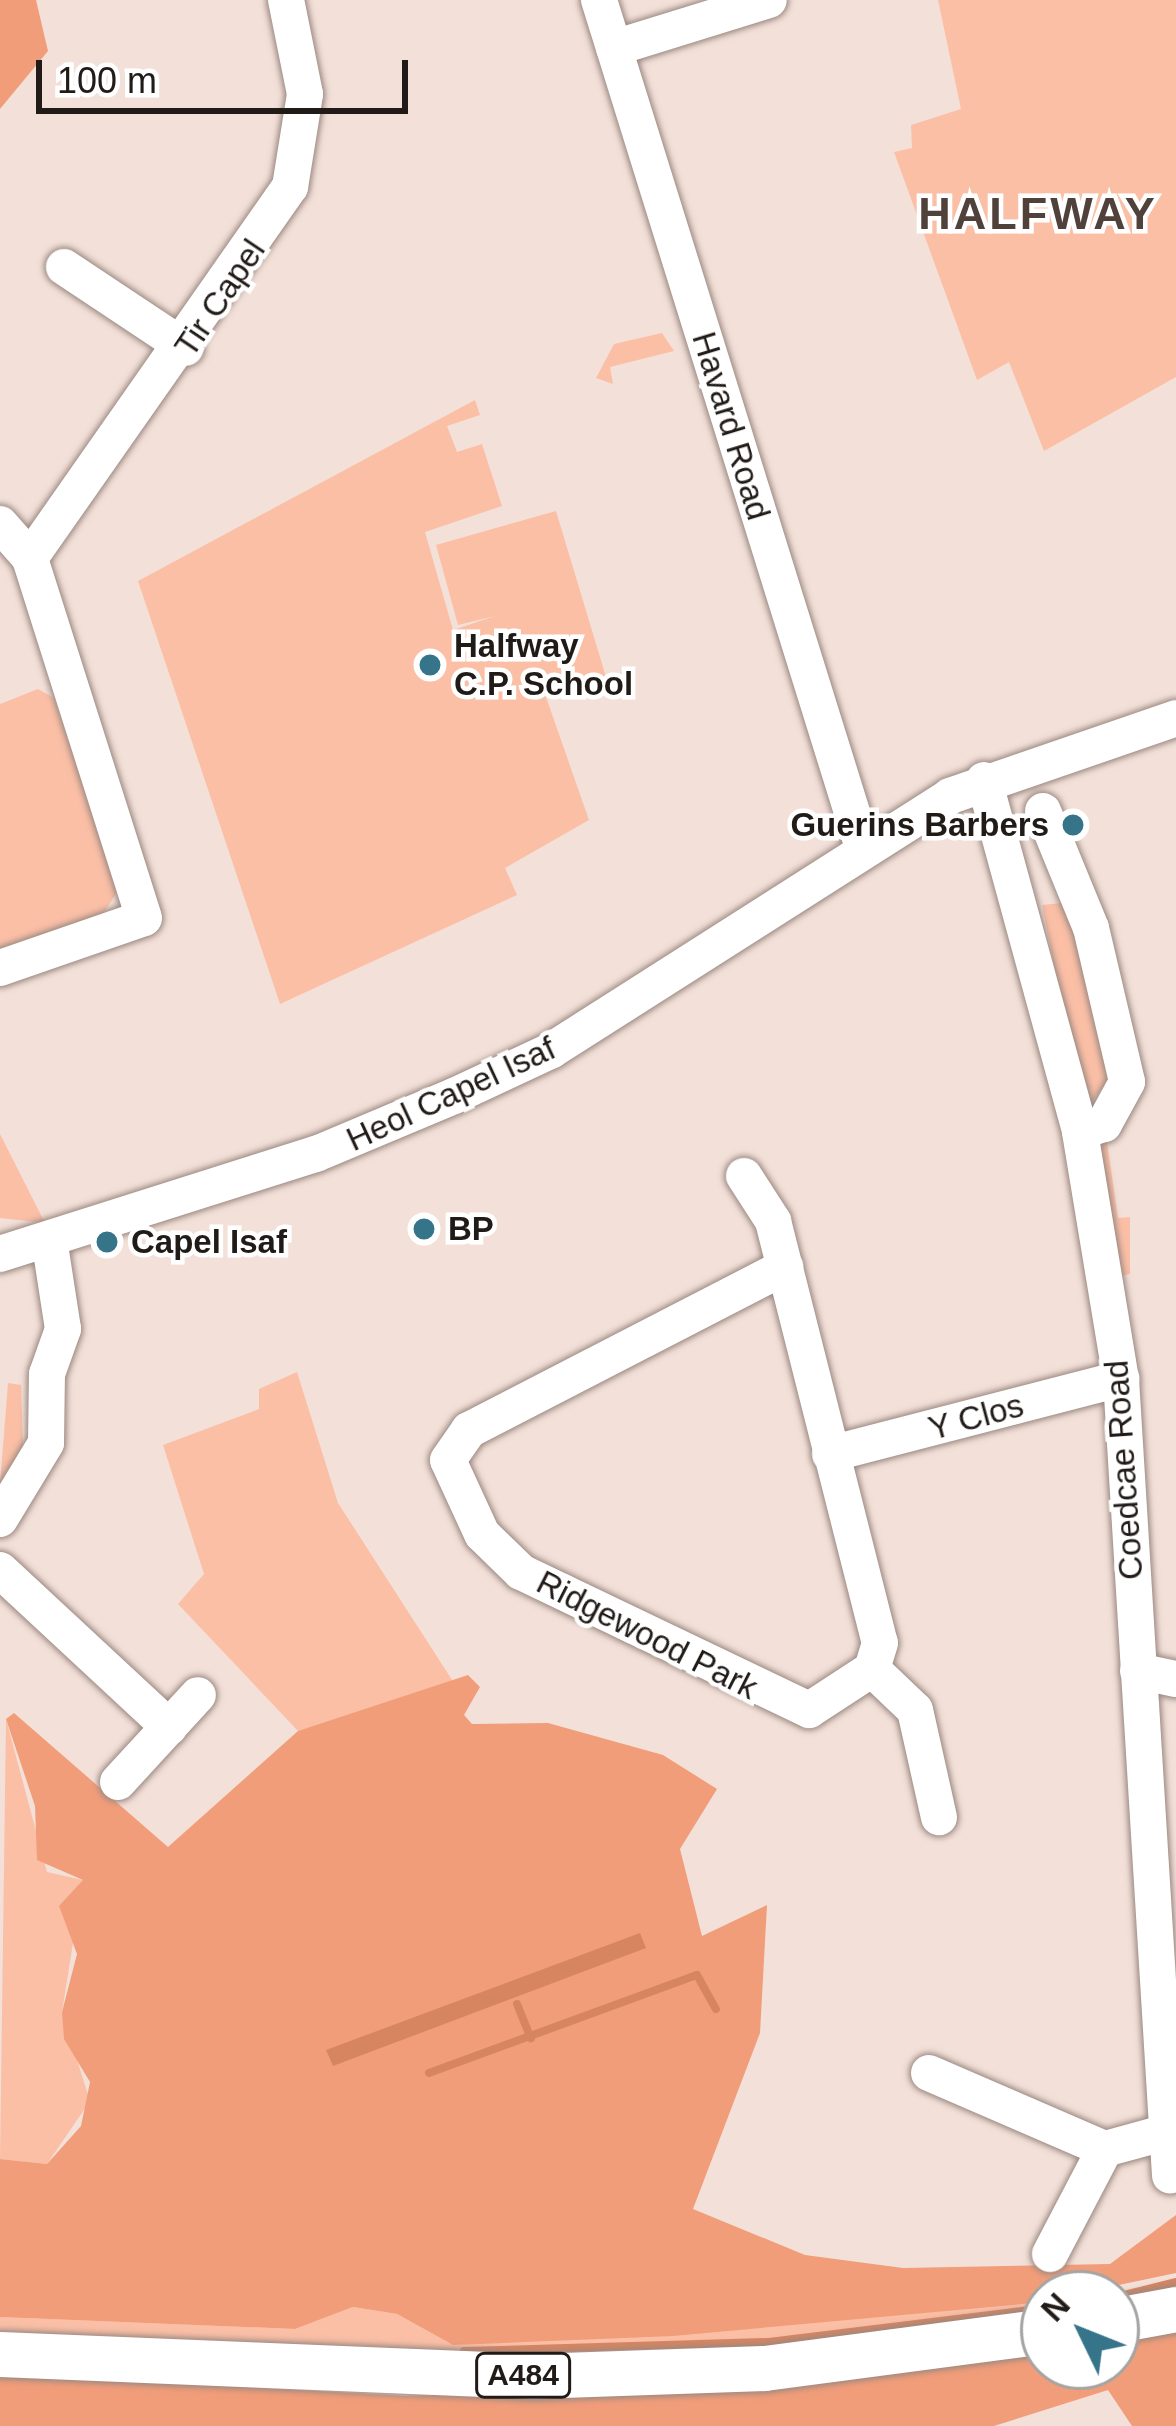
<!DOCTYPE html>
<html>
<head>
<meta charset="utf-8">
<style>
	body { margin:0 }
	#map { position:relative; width:1176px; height:2426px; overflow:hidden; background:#f3e1d9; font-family:Helvetica,sans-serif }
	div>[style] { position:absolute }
	.green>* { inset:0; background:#fbbfa6 }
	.forest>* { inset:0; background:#f29d79 }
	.water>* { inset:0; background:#d78561 }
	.stream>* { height:8px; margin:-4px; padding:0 4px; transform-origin:4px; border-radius:4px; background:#d78561 }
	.roads { filter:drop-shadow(0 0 3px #9a8881) drop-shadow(0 0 3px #9a8881) }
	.minor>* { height:36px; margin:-18px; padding:0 18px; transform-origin:18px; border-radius:18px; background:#fff }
	.major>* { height:45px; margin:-22.5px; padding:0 22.5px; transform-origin:22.5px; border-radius:22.5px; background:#fff }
	.dots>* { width:33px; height:33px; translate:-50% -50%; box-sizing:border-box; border:6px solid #fff; border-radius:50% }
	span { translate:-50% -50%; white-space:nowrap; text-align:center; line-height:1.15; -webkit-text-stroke:9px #fff; paint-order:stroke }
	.shield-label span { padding:3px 9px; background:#fff; border:3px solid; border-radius:9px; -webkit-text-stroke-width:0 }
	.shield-label { font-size:30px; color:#211b18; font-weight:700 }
	.street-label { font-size:33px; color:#211b18 }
	.poi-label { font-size:33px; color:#211b18; font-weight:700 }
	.left { translate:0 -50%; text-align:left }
	.right { translate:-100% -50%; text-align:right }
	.district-label { font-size:45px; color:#50413a; font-weight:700; letter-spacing:3px }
	.north { position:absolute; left:1020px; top:2270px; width:120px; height:120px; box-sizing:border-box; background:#fff; border:3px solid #a6a4a3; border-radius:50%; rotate:313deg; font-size:33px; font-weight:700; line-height:48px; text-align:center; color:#211b18 }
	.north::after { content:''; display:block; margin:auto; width:42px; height:54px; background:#36748a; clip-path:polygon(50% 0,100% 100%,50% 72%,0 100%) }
	.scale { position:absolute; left:36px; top:60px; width:372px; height:54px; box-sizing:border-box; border:6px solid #211b18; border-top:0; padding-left:15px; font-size:36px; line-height:42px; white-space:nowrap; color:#211b18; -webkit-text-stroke:9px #fff; paint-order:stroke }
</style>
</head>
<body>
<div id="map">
	<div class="green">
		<div style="clip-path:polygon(938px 0,1176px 0,1176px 377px,1044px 451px,1009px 362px,977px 380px,894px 152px,912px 148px,911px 125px,961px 109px)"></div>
		<div style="clip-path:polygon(662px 333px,674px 351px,610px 367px,613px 384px,596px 378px,614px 344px)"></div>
		<div style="clip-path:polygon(475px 400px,480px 415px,447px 426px,457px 452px,482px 444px,502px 506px,425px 532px,453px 630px,495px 616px,458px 625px,436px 545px,556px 511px,606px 677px,546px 697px,589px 820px,505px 868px,517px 895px,280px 1004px,138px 581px)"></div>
		<div style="clip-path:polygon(38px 689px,54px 698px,119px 889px,103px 914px,0 952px,0 704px)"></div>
		<div style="clip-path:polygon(1062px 903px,1088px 959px,1111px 1077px,1092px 1101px,1078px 1086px,1042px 905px)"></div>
		<div style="clip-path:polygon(0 1134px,45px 1223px,0 1218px)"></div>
		<div style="clip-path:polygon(1095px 1139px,1107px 1142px,1118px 1218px,1130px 1217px,1130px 1274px,1119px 1276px)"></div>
		<div style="clip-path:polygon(297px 1372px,338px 1503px,456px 1686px,298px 1731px,178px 1604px,204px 1574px,163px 1445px,259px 1409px,259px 1389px)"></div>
		<div style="clip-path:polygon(8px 1383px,21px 1385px,23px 1446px,0 1484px)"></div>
		<div style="clip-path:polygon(6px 1719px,47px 1872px,83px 1880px,62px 2012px,90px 2101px,47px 2164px,0 2159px)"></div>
		<div style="clip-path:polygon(1044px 2301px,1044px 2319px,589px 2359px,0 2336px,0 2317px,295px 2329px,353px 2307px,397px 2314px,453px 2345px)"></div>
	</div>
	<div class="forest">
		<div style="clip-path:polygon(0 0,36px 0,48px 51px,0 109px)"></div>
		<div style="clip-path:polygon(468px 1675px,480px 1687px,464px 1715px,472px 1724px,548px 1723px,663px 1755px,717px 1789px,680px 1849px,702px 1936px,767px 1905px,760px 2033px,693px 2209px,805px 2255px,903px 2268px,1110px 2264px,1176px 2215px,1176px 2273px,1033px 2303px,673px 2336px,453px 2345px,397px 2314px,353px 2307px,295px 2329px,0 2317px,0 2159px,47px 2164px,81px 2126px,90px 2082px,64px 2039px,62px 2012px,77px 1954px,59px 1906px,83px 1880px,37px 1860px,35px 1806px,6px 1719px,14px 1713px,168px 1847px,298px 1731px)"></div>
		<div style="clip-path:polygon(1176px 2330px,1176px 2426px,1132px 2426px,1108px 2390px,994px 2426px,0 2426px,0 2373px,406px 2396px,748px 2385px,1044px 2354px,1044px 2366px,1116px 2366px,1116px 2343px)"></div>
	</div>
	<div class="water">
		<div style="clip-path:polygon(640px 1933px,646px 1948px,333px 2066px,326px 2050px)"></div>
	</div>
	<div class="stream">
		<div style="left:517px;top:2004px;width:37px;rotate:68deg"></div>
		<div style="left:429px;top:2073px;width:285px;rotate:-20.1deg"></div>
		<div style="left:697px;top:1975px;width:39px;rotate:61deg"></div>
		<div style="left:1116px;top:2297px;width:62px;rotate:-14deg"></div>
		<div style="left:464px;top:2351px;width:305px;rotate:-1.7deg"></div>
		<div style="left:769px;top:2342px;width:277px;rotate:-7deg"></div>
	</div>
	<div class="roads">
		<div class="minor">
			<div style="left:599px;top:0;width:891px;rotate:72.7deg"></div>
			<div style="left:614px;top:48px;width:162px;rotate:-17.2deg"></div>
			<div style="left:64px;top:267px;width:146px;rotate:33.6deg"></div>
			<div style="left:0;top:524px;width:45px;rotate:48.6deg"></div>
			<div style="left:984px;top:780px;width:365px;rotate:74.7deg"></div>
			<div style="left:1080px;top:1132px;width:250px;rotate:80.6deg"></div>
			<div style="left:1121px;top:1379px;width:798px;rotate:86.48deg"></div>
			<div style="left:1043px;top:811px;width:126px;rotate:67.7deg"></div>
			<div style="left:1091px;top:928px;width:158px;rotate:76.8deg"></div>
			<div style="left:1127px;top:1082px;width:48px;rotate:118.7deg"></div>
			<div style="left:1104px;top:1124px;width:25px;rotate:162deg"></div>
			<div style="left:0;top:968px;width:152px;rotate:-19.1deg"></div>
			<div style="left:144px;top:918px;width:378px;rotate:-107.6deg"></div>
			<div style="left:30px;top:558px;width:453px;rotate:-55deg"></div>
			<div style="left:290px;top:187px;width:94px;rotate:-80.8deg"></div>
			<div style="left:305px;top:94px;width:96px;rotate:-101.4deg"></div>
			<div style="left:744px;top:1176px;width:54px;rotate:57.2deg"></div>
			<div style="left:773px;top:1221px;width:435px;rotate:75.8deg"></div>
			<div style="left:880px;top:1643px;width:27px;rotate:107deg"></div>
			<div style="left:872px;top:1669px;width:75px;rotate:146.9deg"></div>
			<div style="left:809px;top:1710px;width:319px;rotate:-154.4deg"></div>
			<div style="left:521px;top:1572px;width:54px;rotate:-135.7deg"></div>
			<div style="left:482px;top:1534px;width:81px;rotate:-114.7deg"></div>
			<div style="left:448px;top:1460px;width:37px;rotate:-55deg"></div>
			<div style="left:469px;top:1430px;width:356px;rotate:-27.3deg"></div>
			<div style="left:0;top:1254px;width:331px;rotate:-17.6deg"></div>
			<div style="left:316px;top:1154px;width:150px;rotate:-22.8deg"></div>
			<div style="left:454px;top:1096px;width:108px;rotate:-25.1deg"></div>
			<div style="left:552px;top:1050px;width:472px;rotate:-32.5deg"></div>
			<div style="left:950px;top:796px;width:239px;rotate:-19deg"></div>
			<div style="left:830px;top:1454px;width:301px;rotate:-14.5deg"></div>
			<div style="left:0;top:1519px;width:89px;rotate:-58.8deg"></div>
			<div style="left:46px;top:1443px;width:69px;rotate:-89.2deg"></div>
			<div style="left:47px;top:1374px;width:48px;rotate:-70.4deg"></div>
			<div style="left:63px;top:1329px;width:91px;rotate:-98.8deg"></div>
			<div style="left:0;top:1570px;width:231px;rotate:42.9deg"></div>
			<div style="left:872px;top:1669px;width:59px;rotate:43.6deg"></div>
			<div style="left:915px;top:1710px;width:110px;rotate:77.4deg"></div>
			<div style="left:1138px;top:1671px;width:39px;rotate:12deg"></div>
			<div style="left:118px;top:1782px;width:118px;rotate:-47.4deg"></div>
			<div style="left:929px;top:2073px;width:192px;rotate:23.4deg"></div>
			<div style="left:1105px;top:2149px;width:64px;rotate:-15.3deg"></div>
			<div style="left:1050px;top:2254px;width:119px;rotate:-62.4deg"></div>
		</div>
		<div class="major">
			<div style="left:1116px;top:2320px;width:61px;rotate:-10.4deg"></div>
			<div style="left:0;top:2354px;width:534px;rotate:2.36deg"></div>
			<div style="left:534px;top:2376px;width:230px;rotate:-2deg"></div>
			<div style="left:764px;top:2368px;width:282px;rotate:-7.5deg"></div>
		</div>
	</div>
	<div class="dots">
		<div style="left:430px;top:665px;background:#36748a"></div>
		<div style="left:1073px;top:825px;background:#36748a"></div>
		<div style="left:424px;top:1229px;background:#36748a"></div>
		<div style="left:107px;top:1242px;background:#36748a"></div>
	</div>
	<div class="shield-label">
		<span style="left:523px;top:2375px">A484</span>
	</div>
	<div class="street-label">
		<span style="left:220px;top:298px;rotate:-56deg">Tir Capel</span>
		<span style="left:731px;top:426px;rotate:73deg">Havard Road</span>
		<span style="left:451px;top:1094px;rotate:-25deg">Heol Capel Isaf</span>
		<span style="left:976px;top:1417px;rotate:-15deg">Y Clos</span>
		<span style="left:1124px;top:1470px;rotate:-94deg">Coedcae Road</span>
		<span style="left:647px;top:1635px;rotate:27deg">Ridgewood Park</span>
	</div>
	<div class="poi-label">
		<span class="left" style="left:454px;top:665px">Halfway<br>C.P. School</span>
		<span class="right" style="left:1049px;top:825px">Guerins Barbers</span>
		<span class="left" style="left:448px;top:1229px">BP</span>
		<span class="left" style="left:131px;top:1242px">Capel Isaf</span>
	</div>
	<div class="district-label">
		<span style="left:1038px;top:214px">HALFWAY</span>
	</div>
	<div class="north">N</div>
	<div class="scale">100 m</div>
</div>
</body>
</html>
